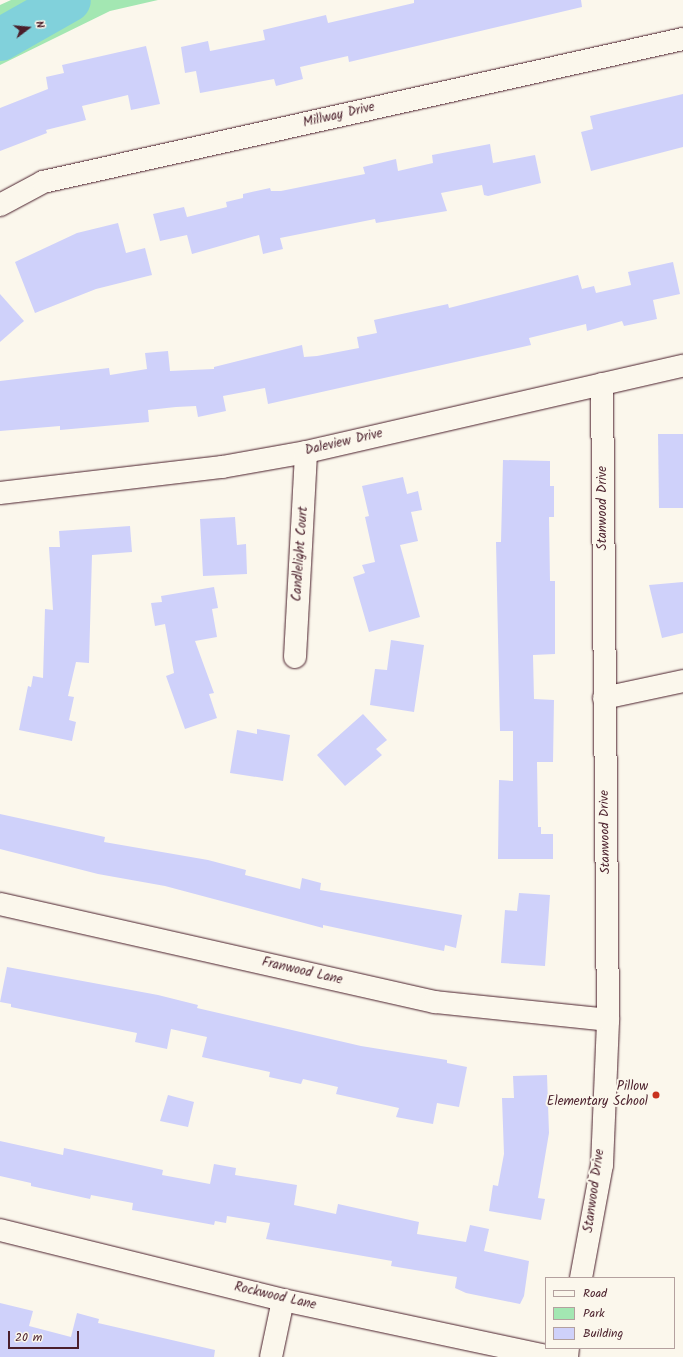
<!DOCTYPE html>
<html>
<head>
<meta charset="utf-8">
<style>
	body { margin:0 }
	#map { position:relative; width:683px; height:1357px; overflow:hidden; background:#fbf7ec; font-family:Kalam,sans-serif }
	div>[style] { position:absolute }
	.green>* { inset:0; background:#a3e7b2 }
	.river>* { height:43px; margin:-21.5px; padding:0 21.5px; transform-origin:21.5px; border-radius:21.5px; background:#81d1db }
	.building>* { inset:0; background:#cfd1fa }
	.roads { filter:drop-shadow(0 0 1px #4a1f2b) drop-shadow(0 0 1px #4a1f2b) }
	.minor>* { height:22px; margin:-11px; padding:0 11px; transform-origin:11px; border-radius:11px; background:#fbf7ec }
	.dots>* { width:11px; height:11px; translate:-50% -50%; box-sizing:border-box; border:2px solid #fbf7ec; border-radius:50% }
	span { translate:-50% -50%; white-space:nowrap; text-align:center; line-height:1.15; -webkit-text-stroke:4px #fbf7ec; paint-order:stroke }
	.street-label { font-size:13px; color:#4a1f2b }
	.poi-label { font-size:13px; color:#4a1f2b }
	.right { translate:-100% -50%; text-align:right }
	.legend { position:absolute; left:545px; top:1277px; width:130px; height:72px; box-sizing:border-box; background:#fbf7ec; border:1px solid #b4a19f; margin:0; padding:5px 7px; list-style:none; font-size:12px; color:#4a1f2b }
	.legend li { display:flex; align-items:center; gap:8px; height:20px }
	.legend b { width:20px; border:1px solid #b4a19f }
	.north { position:absolute; left:8px; top:8px; width:40px; height:40px; -webkit-text-stroke:3px #fbf7ec; paint-order:stroke; rotate:74deg; font-size:11px; font-weight:700; line-height:16px; text-align:center; color:#4a1f2b }
	.north::after { content:''; display:block; margin:auto; width:14px; height:18px; background:#4a1f2b; clip-path:polygon(50% 0,100% 100%,50% 72%,0 100%) }
	.scale { position:absolute; left:8px; top:1331px; width:71px; height:18px; box-sizing:border-box; border:2px solid #4a1f2b; border-top:0; padding-left:5px; font-size:12px; line-height:14px; white-space:nowrap; color:#4a1f2b; -webkit-text-stroke:3px #fbf7ec; paint-order:stroke }
</style>
</head>
<body>
<div id="map">
	<div class="green">
		<div style="clip-path:polygon(11px 0,158px 0,110px 11px,0 65px,0 5px)"></div>
	</div>
	<div class="river">
		<div style="left:0;top:39px;width:79px;rotate:-29.5deg"></div>
	</div>
	<div class="building">
		<div style="clip-path:polygon(414px 0,581px 0,582px 7px,349px 62px,348px 56px,300px 67px,303px 79px,276px 86px,274px 79px,200px 93px,196px 71px,185px 73px,181px 47px,208px 41px,210px 51px,265px 40px,263px 30px,326px 15px,328px 23px,414px 3px)"></div>
		<div style="clip-path:polygon(146px 46px,160px 104px,131px 110px,128px 95px,82px 106px,86px 120px,46px 130px,47px 133px,0 151px,0 108px,48px 89px,46px 77px,64px 73px,62px 65px)"></div>
		<div style="clip-path:polygon(683px 94px,683px 147px,591px 171px,581px 132px,593px 129px,590px 116px)"></div>
		<div style="clip-path:polygon(490px 144px,493px 163px,535px 155px,541px 183px,488px 196px,484px 195px,482px 185px,441px 193px,447px 211px,376px 223px,375px 219px,280px 238px,283px 249px,263px 254px,259px 235px,192px 254px,187px 235px,160px 241px,153px 214px,184px 207px,187px 217px,227px 207px,226px 202px,243px 198px,243px 194px,270px 188px,271px 191px,281px 191px,365px 174px,363px 167px,396px 159px,398px 171px,433px 163px,432px 155px)"></div>
		<div style="clip-path:polygon(118px 223px,126px 253px,145px 248px,152px 275px,96px 289px,35px 313px,15px 262px,77px 233px)"></div>
		<div style="clip-path:polygon(673px 262px,680px 294px,653px 300px,657px 319px,624px 326px,622px 321px,587px 331px,586px 324px,529px 338px,531px 345px,268px 404px,265px 388px,223px 396px,226px 411px,198px 417px,196px 406px,176px 407px,148px 410px,149px 422px,60px 430px,60px 426px,0 431px,0 381px,109px 368px,110px 375px,147px 369px,145px 353px,168px 351px,170px 371px,214px 369px,214px 367px,302px 345px,304px 357px,317px 356px,359px 348px,357px 337px,377px 333px,374px 320px,448px 304px,449px 308px,578px 275px,582px 289px,594px 286px,596px 293px,631px 285px,628px 272px)"></div>
		<div style="clip-path:polygon(0 294px,24px 321px,0 342px)"></div>
		<div style="clip-path:polygon(658px 434px,683px 434px,683px 508px,659px 508px)"></div>
		<div style="clip-path:polygon(503px 460px,550px 461px,550px 486px,554px 486px,554px 517px,549px 517px,550px 581px,555px 581px,555px 654px,533px 655px,534px 699px,554px 700px,553px 762px,537px 762px,538px 827px,541px 827px,541px 834px,553px 834px,553px 859px,498px 859px,499px 780px,513px 781px,513px 731px,500px 731px,496px 542px,501px 542px)"></div>
		<div style="clip-path:polygon(403px 477px,407px 494px,418px 491px,422px 510px,411px 512px,418px 541px,400px 545px,420px 617px,369px 632px,353px 577px,365px 573px,362px 565px,375px 562px,365px 517px,369px 516px,362px 486px)"></div>
		<div style="clip-path:polygon(235px 517px,237px 545px,246px 544px,247px 574px,203px 576px,200px 519px)"></div>
		<div style="clip-path:polygon(130px 526px,132px 552px,92px 555px,89px 663px,76px 662px,68px 696px,74px 697px,69px 720px,76px 722px,72px 741px,19px 730px,28px 686px,31px 687px,33px 676px,43px 678px,45px 609px,53px 610px,49px 547px,60px 547px,59px 531px)"></div>
		<div style="clip-path:polygon(683px 582px,683px 633px,662px 638px,649px 585px)"></div>
		<div style="clip-path:polygon(214px 587px,218px 608px,212px 609px,217px 637px,195px 641px,214px 693px,209px 694px,217px 718px,185px 729px,166px 676px,174px 673px,165px 624px,155px 626px,151px 603px,162px 602px,161px 596px)"></div>
		<div style="clip-path:polygon(391px 640px,424px 645px,414px 712px,370px 705px,375px 669px,387px 670px)"></div>
		<div style="clip-path:polygon(363px 714px,387px 740px,376px 749px,382px 755px,345px 786px,317px 755px)"></div>
		<div style="clip-path:polygon(257px 729px,290px 735px,283px 781px,230px 773px,237px 730px,257px 734px)"></div>
		<div style="clip-path:polygon(0 814px,105px 837px,104px 842px,208px 860px,246px 870px,245px 875px,300px 889px,302px 878px,321px 883px,320px 890px,462px 915px,456px 948px,445px 945px,444px 951px,323px 925px,323px 928px,165px 886px,98px 874px,0 849px)"></div>
		<div style="clip-path:polygon(519px 893px,550px 895px,545px 966px,501px 963px,505px 910px,517px 911px)"></div>
		<div style="clip-path:polygon(7px 967px,158px 995px,198px 1005px,197px 1008px,361px 1046px,447px 1060px,447px 1063px,467px 1067px,459px 1107px,437px 1103px,433px 1124px,396px 1117px,399px 1108px,336px 1094px,338px 1087px,303px 1079px,301px 1084px,269px 1077px,270px 1072px,202px 1057px,207px 1037px,171px 1029px,167px 1049px,135px 1042px,137px 1033px,11px 1007px,11px 1004px,0 1002px)"></div>
		<div style="clip-path:polygon(547px 1075px,549px 1133px,538px 1198px,545px 1199px,541px 1220px,489px 1211px,493px 1185px,498px 1186px,504px 1154px,502px 1098px,514px 1098px,513px 1076px)"></div>
		<div style="clip-path:polygon(168px 1095px,194px 1102px,188px 1127px,160px 1121px)"></div>
		<div style="clip-path:polygon(0 1141px,63px 1155px,64px 1148px,163px 1170px,162px 1175px,210px 1184px,214px 1164px,236px 1168px,235px 1175px,297px 1185px,294px 1205px,336px 1214px,338px 1204px,419px 1222px,417px 1234px,466px 1242px,470px 1225px,489px 1229px,484px 1251px,529px 1261px,524px 1296px,520px 1304px,466px 1293px,455px 1288px,457px 1277px,391px 1266px,392px 1261px,266px 1239px,270px 1223px,227px 1216px,226px 1223px,215px 1221px,214px 1225px,132px 1210px,133px 1203px,91px 1195px,90px 1199px,31px 1186px,31px 1183px,0 1176px)"></div>
		<div style="clip-path:polygon(0 1303px,33px 1311px,29px 1326px,71px 1337px,77px 1313px,99px 1319px,98px 1323px,215px 1350px,214px 1357px,0 1357px)"></div>
	</div>
	<div class="roads">
		<div class="minor">
			<div style="left:0;top:205px;width:49px;rotate:-28.1deg"></div>
			<div style="left:43px;top:182px;width:656px;rotate:-12.6deg"></div>
			<div style="left:0;top:493px;width:224px;rotate:-6.7deg"></div>
			<div style="left:222px;top:467px;width:85px;rotate:-10.1deg"></div>
			<div style="left:306px;top:452px;width:387px;rotate:-12.9deg"></div>
			<div style="left:295px;top:657px;width:205px;rotate:-86.9deg"></div>
			<div style="left:604px;top:698px;width:81px;rotate:-12.1deg"></div>
			<div style="left:0;top:904px;width:446px;rotate:12.7deg"></div>
			<div style="left:435px;top:1002px;width:174px;rotate:5.9deg"></div>
			<div style="left:0;top:1230px;width:292px;rotate:13.9deg"></div>
			<div style="left:283px;top:1300px;width:274px;rotate:12deg"></div>
			<div style="left:581px;top:1278px;width:115px;rotate:-79.5deg"></div>
			<div style="left:602px;top:1165px;width:145px;rotate:-87.6deg"></div>
			<div style="left:608px;top:1020px;width:636px;rotate:-90.54deg"></div>
			<div style="left:271px;top:1357px;width:58px;rotate:-78.1deg"></div>
			<div style="left:567px;top:1357px;width:9px;rotate:-84deg"></div>
		</div>
	</div>
	<div class="dots">
		<div style="left:656px;top:1095px;background:#c8321e"></div>
	</div>
	<div class="street-label">
		<span style="left:339px;top:116px;rotate:-13deg">Millway Drive</span>
		<span style="left:344px;top:443px;rotate:-13deg">Daleview Drive</span>
		<span style="left:603px;top:508px;rotate:-90deg">Stanwood Drive</span>
		<span style="left:301px;top:554px;rotate:-86deg">Candlelight Court</span>
		<span style="left:606px;top:832px;rotate:-91deg">Stanwood Drive</span>
		<span style="left:302px;top:972px;rotate:13deg">Franwood Lane</span>
		<span style="left:595px;top:1191px;rotate:-82deg">Stanwood Drive</span>
		<span style="left:275px;top:1297px;rotate:13deg">Rockwood Lane</span>
	</div>
	<div class="poi-label">
		<span class="right" style="left:648px;top:1095px">Pillow<br>Elementary School</span>
	</div>
	<ul class="legend">
	<li><b style="height:5px;background:#fbf7ec"></b>Road</li>
	<li><b style="height:11px;background:#a3e7b2"></b>Park</li>
	<li><b style="height:11px;background:#cfd1fa"></b>Building</li>
	</ul>
	<div class="north">N</div>
	<div class="scale">20 m</div>
</div>
</body>
</html>
